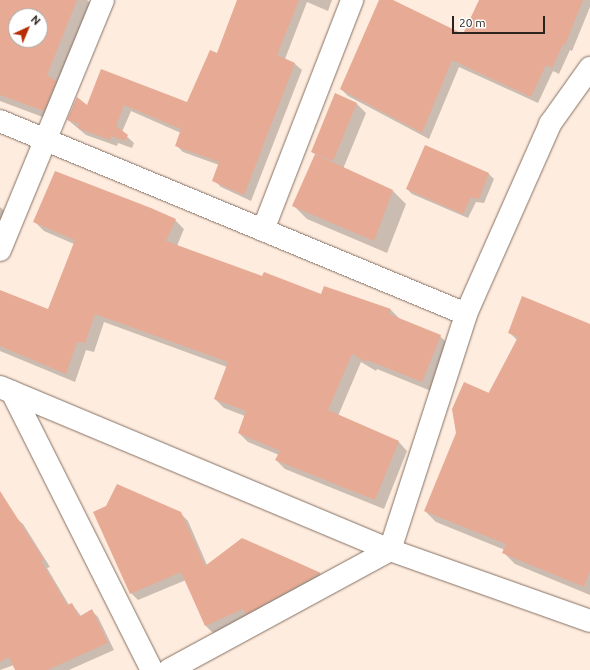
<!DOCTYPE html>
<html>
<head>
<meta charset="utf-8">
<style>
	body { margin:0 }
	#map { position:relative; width:590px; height:670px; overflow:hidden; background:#feecdf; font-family:Ubuntu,sans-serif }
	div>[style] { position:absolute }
	.shadow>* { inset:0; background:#0003 }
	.building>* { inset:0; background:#e7aa95 }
	.roads { filter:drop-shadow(0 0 1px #847163) drop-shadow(0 0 1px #847163) }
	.street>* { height:22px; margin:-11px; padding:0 11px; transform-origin:11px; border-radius:11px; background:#fff }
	span { translate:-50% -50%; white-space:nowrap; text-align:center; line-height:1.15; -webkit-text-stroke:3px #fff; paint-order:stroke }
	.north { position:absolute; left:8px; top:8px; width:40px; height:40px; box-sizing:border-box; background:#fff; border:1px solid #aaa7a5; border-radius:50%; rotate:44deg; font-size:11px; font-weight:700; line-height:16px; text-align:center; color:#2b231d }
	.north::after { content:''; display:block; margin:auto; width:14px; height:18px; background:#b82e04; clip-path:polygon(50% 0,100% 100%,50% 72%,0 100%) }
	.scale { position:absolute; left:452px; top:16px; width:93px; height:18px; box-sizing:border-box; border:2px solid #2b231d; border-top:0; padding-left:5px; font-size:12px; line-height:14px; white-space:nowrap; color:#2b231d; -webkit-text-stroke:3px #fff; paint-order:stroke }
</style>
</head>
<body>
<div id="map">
	<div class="shadow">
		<div style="clip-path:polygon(evenodd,0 0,87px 0,91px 4px,56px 122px,0 101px,0 0,16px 16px,40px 16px,40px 40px,16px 40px,16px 16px)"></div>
		<div style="clip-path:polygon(238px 0,332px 0,328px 11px,307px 2px,285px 59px,295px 64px,302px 70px,251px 201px,221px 187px,214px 180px,219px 165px,183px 152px,176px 145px,181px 133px,131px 111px,122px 132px,134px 143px,132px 148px,118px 143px,117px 146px,86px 135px,68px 120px,88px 106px,188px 103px,217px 54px)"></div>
		<div style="clip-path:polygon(380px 0,389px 0,463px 35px,480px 0,590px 0,590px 7px,572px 51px,570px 50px,559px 74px,553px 71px,538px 103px,459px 67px,429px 139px,348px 96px,341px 89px)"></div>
		<div style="clip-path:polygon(356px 103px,366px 113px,343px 169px,393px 191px,406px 204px,387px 253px,307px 219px,294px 206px,316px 155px,312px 152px)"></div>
		<div style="clip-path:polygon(426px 146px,489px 174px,494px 179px,484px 203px,476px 202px,468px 218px,412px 194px,407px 189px)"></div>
		<div style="clip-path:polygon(0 207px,8px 214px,0 232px)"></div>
		<div style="clip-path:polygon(175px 220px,184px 229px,177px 246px,263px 278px,322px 296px,325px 287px,391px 310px,400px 319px,440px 336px,449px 345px,431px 391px,377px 369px,376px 371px,361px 362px,338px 416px,398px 441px,407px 451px,384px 509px,285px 469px,276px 460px,279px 455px,248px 442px,239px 433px,245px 416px,224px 408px,215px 399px,227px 367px,104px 322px,94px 352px,86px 350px,75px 382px,0 351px,0 299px,49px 310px,74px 244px,44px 231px,35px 222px)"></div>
		<div style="clip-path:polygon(590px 325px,590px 595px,515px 564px,504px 553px,505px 550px,436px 522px,425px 511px,517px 340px,510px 333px)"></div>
		<div style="clip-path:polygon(180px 513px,188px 521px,207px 565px,243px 540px,320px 574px,327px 581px,213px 633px,206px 626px,186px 580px,138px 600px,131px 593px)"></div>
		<div style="clip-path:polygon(16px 518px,23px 524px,50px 567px,47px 568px,69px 605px,72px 604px,81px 616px,91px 610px,98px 617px,114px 650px,69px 670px,16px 670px,14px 665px,0 670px,0 524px)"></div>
	</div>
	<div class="building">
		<div style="clip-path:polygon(evenodd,0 0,77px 0,47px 75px,56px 81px,44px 111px,0 95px,0 0,16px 16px,40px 16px,40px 40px,16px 40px,16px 16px)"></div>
		<div style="clip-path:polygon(237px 0,299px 0,277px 55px,295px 63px,244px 195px,212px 181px,219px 162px,175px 146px,181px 129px,124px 105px,116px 126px,128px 135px,125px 141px,111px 136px,110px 140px,78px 128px,79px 124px,67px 120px,77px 97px,87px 105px,101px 69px,187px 102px,210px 50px,217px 53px)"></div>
		<div style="clip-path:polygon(379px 0,393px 0,463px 34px,479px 0,583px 0,565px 45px,563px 44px,552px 68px,546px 65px,531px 97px,452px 60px,422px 133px,340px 89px)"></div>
		<div style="clip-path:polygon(335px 93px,357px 103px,333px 161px,311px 152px)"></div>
		<div style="clip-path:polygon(425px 145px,489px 173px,479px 199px,471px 197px,463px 214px,406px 189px)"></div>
		<div style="clip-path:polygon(315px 154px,393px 190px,374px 241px,292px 206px)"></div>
		<div style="clip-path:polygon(55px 171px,151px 208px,176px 219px,166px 241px,262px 276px,264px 272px,321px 294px,324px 286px,391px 309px,389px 314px,441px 335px,422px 382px,367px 360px,366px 362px,352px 354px,328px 410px,399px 441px,375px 500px,275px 460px,280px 451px,238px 433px,246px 411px,214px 399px,228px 362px,95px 314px,85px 343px,77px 342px,66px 374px,0 346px,0 290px,48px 309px,75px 240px,33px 222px)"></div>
		<div style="clip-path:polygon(522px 296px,590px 324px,590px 571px,584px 587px,502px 553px,506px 544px,424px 511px,456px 433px,452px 409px,464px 382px,489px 393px,518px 337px,508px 333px)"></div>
		<div style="clip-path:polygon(117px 484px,181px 512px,205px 566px,242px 538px,321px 573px,246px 614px,243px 609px,205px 626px,181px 572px,130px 594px,93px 512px,106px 506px)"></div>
		<div style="clip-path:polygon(0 491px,44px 560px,41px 561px,67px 605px,72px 603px,79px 617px,92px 609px,108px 643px,47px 670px,15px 670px,9px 657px,0 662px)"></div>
	</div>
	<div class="roads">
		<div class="street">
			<div style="left:0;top:121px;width:504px;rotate:22.5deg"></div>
			<div style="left:263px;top:230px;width:247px;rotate:-68.8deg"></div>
			<div style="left:0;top:250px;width:270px;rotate:-67.6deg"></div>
			<div style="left:0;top:387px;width:423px;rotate:22.7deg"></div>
			<div style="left:390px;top:550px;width:212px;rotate:19.5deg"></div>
			<div style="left:12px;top:392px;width:311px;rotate:63.3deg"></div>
			<div style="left:169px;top:670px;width:251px;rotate:-28.5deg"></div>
			<div style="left:390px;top:550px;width:248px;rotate:-72.1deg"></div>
			<div style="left:466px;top:314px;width:208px;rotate:-66.1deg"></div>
			<div style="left:550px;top:124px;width:69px;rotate:-54.5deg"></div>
		</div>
	</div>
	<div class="north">N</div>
	<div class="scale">20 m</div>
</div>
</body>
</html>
